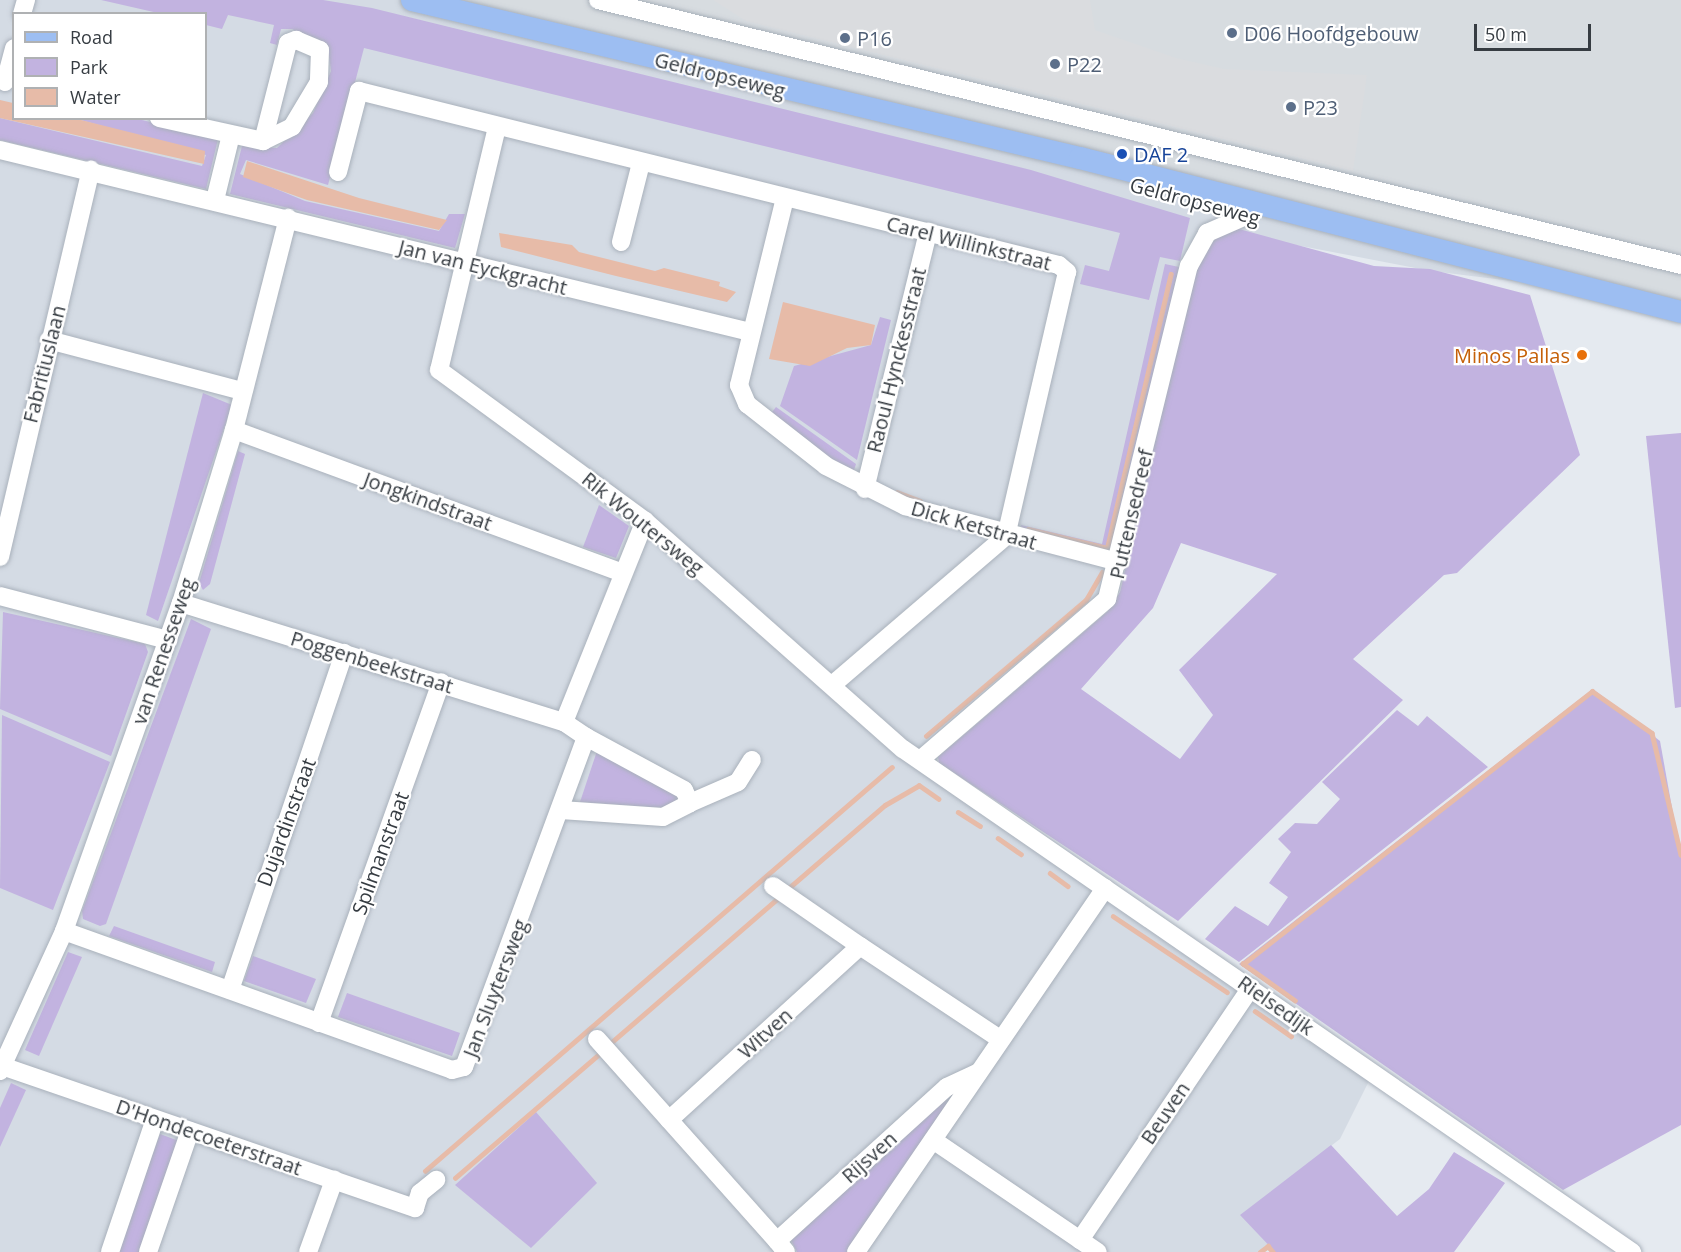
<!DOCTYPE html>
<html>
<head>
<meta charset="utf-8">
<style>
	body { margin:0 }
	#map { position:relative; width:1681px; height:1252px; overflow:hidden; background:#e5eaf0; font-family:"Open Sans",sans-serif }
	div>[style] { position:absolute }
	.residential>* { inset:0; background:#d4dbe4 }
	.industrial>* { inset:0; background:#d7dce0 }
	.green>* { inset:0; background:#c2b3e0 }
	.parking>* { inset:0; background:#dadcdf }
	.water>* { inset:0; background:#e7bba8 }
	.stream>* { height:4.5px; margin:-2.25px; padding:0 2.25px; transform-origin:2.25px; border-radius:2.25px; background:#e7bba8 }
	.roads { filter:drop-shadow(0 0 2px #a9b1bb) drop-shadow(0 0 2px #a9b1bb) }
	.minor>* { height:18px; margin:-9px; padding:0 9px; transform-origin:9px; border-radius:9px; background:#fff }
	.major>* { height:22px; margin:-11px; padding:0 11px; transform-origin:11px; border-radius:11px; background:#9dbef2 }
	.dots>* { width:16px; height:16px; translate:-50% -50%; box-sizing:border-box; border:3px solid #fff; border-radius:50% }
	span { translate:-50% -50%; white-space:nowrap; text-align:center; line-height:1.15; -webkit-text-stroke:4.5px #fff; paint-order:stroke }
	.service-label { font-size:20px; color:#4e5e75 }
	.left { translate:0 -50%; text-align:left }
	.street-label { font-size:20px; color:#363c42 }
	.transit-label { font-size:20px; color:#164399 }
	.food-label { font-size:20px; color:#c56008 }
	.right { translate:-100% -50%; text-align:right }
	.legend { position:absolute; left:12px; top:12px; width:195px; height:108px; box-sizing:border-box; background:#fff; border:2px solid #afb1b3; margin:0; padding:8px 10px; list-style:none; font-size:18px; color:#363c42 }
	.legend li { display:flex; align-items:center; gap:12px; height:30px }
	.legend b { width:30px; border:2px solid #afb1b3 }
	.scale { position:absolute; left:1474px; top:24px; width:117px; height:27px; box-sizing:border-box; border:3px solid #363c42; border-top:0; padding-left:8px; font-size:18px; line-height:21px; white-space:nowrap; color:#363c42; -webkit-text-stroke:4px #fff; paint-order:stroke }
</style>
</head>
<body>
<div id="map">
	<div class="residential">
		<div style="clip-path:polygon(evenodd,0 0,1681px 0,1681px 302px,1431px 271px,1229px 232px,1120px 591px,922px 773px,1369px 1081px,1340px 1139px,1241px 1215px,1269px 1245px,1259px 1252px,0 1252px,0 0,14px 14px,206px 14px,206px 118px,14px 118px,14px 14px)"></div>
	</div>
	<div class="industrial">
		<div style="clip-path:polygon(454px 0,1681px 0,1681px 302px,1271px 194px)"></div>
	</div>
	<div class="green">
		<div style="clip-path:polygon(101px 0,323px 0,372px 8px,1031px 170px,1190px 218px,1180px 261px,1160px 257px,1149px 300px,1080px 284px,1085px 265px,1109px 271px,1120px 233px,364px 48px,328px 185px,246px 160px,240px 174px,305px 201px,439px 231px,449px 214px,465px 214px,455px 248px,230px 194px,242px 146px,277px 148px,313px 113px,331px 71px,328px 48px,292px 29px,281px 29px,277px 45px,270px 43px,274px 25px,228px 15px,222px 29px,206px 25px,206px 14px,158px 13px)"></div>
		<div style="clip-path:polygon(0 118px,202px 166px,206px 155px,77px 119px,138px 119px,218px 139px,206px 189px,0 140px)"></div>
		<div style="clip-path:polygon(evenodd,1228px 226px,1374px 266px,1430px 269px,1530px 295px,1580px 455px,1457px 573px,1444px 575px,1353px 659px,1403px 700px,1178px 921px,939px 763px,938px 757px,1108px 611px,1120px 592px,1198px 257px,1228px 226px,1181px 543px,1277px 574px,1179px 670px,1213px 715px,1180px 759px,1081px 689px,1153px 608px,1181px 543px)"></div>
		<div style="clip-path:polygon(1165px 264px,1179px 267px,1117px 547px,1114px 551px,1023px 533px,1021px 525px,1102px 544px)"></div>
		<div style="clip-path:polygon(880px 317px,891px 320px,857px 460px,780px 406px,794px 366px,871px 345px)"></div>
		<div style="clip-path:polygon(203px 393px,232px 405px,158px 621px,146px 615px)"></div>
		<div style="clip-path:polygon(776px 407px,856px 464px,853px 473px,769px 416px)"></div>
		<div style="clip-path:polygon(1681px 433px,1681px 707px,1675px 708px,1646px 436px)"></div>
		<div style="clip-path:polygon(238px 451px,245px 454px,210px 584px,203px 590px,199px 583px)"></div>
		<div style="clip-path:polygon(599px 505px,629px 526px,616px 558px,583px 547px)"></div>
		<div style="clip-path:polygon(3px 612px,145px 644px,148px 652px,111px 756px,0 709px)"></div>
		<div style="clip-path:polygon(191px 619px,211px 629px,106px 924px,100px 926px,83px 919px,82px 911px)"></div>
		<div style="clip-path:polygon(1593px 689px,1660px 741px,1681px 858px,1681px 1125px,1563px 1190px,1239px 964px)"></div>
		<div style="clip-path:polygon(1397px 710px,1418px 726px,1427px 716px,1488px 767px,1239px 962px,1205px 939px,1235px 906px,1268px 926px,1288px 897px,1269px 883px,1291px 852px,1278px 839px,1295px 823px,1317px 824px,1340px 799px,1322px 782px)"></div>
		<div style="clip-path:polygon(2px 715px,110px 762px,53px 910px,0 888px)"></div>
		<div style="clip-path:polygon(597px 751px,678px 797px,677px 809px,580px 802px)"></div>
		<div style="clip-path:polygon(114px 926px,215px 962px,212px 972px,109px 936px)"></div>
		<div style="clip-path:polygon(68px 952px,82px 957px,39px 1056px,25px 1050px)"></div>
		<div style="clip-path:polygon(253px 956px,316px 979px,306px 1003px,244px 981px)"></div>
		<div style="clip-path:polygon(347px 993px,460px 1033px,452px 1056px,338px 1017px)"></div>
		<div style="clip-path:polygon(11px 1083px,26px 1090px,0 1147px,0 1108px)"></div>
		<div style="clip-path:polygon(956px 1089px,850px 1252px,797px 1252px,791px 1240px)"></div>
		<div style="clip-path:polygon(536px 1112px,597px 1183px,531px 1248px,455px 1185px)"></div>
		<div style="clip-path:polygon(160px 1134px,179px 1141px,141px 1252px,117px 1252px)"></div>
		<div style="clip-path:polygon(1331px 1145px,1397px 1216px,1429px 1189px,1454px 1152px,1505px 1183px,1454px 1252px,1275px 1252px,1240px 1215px)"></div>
	</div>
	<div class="parking">
		<div style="clip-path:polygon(713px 0,1090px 0,1095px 30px,1176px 58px,1224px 69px,1367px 75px,1353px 171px,746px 21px)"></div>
	</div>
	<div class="water">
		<div style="clip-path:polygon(0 100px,13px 103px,14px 118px,77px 119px,205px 151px,204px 164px,0 118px)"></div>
		<div style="clip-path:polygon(247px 161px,359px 198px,447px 220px,439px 230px,307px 200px,243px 177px)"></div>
		<div style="clip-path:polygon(499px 233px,572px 245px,579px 252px,655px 271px,664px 268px,720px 282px,719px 286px,736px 292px,727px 302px,616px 276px,501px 247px)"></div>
		<div style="clip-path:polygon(783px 302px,875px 325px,871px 345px,847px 348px,810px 366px,769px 359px)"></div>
	</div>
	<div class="stream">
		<div style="left:897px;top:492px;width:25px;rotate:21deg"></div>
		<div style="left:1028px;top:529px;width:81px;rotate:13.5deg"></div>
		<div style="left:1107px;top:548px;width:281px;rotate:-76.9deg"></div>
		<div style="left:926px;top:736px;width:210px;rotate:-40.4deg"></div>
		<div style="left:1086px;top:600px;width:32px;rotate:-60deg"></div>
		<div style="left:958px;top:812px;width:26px;rotate:32deg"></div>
		<div style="left:998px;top:838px;width:28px;rotate:35deg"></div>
		<div style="left:1050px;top:873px;width:22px;rotate:36deg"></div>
		<div style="left:790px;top:887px;width:125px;rotate:-40.8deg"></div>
		<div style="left:885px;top:805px;width:39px;rotate:-30deg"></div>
		<div style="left:919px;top:785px;width:24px;rotate:35deg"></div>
		<div style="left:1113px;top:916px;width:137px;rotate:33.7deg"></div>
		<div style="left:1295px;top:1001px;width:64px;rotate:-144.6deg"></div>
		<div style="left:1243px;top:964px;width:443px;rotate:-38deg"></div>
		<div style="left:1592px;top:691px;width:73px;rotate:35deg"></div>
		<div style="left:1652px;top:733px;width:125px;rotate:76.6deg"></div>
		<div style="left:1255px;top:1011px;width:44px;rotate:34.8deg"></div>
		<div style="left:613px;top:1041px;width:217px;rotate:-40.9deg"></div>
		<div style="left:425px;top:1171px;width:617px;rotate:-40.86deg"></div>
		<div style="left:455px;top:1178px;width:189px;rotate:-40.7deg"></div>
		<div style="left:1260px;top:1252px;width:10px;rotate:-37deg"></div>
		<div style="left:1268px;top:1246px;width:8px;rotate:50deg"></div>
	</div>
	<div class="roads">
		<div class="minor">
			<div style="left:598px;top:0;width:1115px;rotate:13.75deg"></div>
			<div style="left:22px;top:14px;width:15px;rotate:-74deg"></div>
			<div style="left:296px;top:40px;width:26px;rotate:23deg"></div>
			<div style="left:320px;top:50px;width:32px;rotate:92deg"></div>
			<div style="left:319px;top:82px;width:52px;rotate:121deg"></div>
			<div style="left:292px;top:127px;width:32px;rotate:154deg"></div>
			<div style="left:263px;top:141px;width:101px;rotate:-75.7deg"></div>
			<div style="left:288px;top:43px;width:9px;rotate:-21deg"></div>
			<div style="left:5px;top:82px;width:35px;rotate:-75deg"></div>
			<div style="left:159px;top:118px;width:107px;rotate:12.5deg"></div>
			<div style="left:497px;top:127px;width:250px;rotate:103.4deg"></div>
			<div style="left:439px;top:370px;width:255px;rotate:36.2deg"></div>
			<div style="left:645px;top:521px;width:344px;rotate:41.5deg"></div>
			<div style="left:903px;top:749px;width:886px;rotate:34.61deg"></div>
			<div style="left:0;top:150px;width:772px;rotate:13.64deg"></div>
			<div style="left:338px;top:172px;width:84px;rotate:-75.5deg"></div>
			<div style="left:359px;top:91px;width:721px;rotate:13.96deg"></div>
			<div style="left:1059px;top:265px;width:11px;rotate:41deg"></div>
			<div style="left:1067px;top:272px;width:271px;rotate:103deg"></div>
			<div style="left:1006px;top:536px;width:229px;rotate:139.4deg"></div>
			<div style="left:785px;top:198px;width:193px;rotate:103.8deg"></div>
			<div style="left:739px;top:385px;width:21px;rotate:67deg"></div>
			<div style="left:747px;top:404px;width:100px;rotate:38.1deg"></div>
			<div style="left:826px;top:466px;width:89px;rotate:26.9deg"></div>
			<div style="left:905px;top:506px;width:221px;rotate:14.7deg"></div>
			<div style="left:215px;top:200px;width:67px;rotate:-76.2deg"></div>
			<div style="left:621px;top:242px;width:81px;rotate:-75.8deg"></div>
			<div style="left:49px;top:340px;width:200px;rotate:14.8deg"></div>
			<div style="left:234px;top:430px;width:414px;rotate:20.2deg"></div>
			<div style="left:865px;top:489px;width:265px;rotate:-76.2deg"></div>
			<div style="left:0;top:557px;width:398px;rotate:-76.8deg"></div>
			<div style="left:0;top:596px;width:174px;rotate:14.7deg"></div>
			<div style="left:181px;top:603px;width:401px;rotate:17.3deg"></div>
			<div style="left:920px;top:760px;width:247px;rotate:-40.7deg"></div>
			<div style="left:1107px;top:599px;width:343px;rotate:-76.2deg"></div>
			<div style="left:1189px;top:266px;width:38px;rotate:-61deg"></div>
			<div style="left:1207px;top:233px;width:43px;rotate:-23.6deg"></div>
			<div style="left:690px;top:803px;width:52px;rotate:-23.6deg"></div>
			<div style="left:738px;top:782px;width:26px;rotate:-58deg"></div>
			<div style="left:561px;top:810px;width:102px;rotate:3.9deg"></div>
			<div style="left:663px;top:817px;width:30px;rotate:-27deg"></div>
			<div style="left:690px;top:803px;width:14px;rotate:-115deg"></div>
			<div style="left:684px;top:790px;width:111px;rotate:-151.6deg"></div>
			<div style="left:773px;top:886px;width:106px;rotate:34.6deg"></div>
			<div style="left:64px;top:931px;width:412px;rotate:19.7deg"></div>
			<div style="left:452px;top:1070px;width:12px;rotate:-14deg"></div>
			<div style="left:464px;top:1067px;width:352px;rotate:-69.7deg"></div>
			<div style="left:586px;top:737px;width:27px;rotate:-146deg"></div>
			<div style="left:564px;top:722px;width:217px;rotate:-68.1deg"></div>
			<div style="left:230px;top:990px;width:356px;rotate:-71.3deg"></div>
			<div style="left:319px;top:1023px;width:362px;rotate:-70.3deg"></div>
			<div style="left:597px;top:1039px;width:271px;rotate:48.3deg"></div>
			<div style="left:2px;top:1066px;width:437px;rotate:19deg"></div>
			<div style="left:415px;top:1208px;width:16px;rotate:-72deg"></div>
			<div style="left:420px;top:1193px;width:21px;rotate:-39deg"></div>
			<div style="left:0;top:1071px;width:154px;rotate:-65.4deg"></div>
			<div style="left:64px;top:931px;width:348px;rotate:-70.4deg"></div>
			<div style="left:181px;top:603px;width:181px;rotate:-73deg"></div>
			<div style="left:234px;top:430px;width:219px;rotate:-75.7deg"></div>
			<div style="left:669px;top:1120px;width:258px;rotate:-42.3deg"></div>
			<div style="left:860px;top:946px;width:168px;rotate:33.6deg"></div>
			<div style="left:933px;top:1140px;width:199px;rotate:34.2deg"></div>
			<div style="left:1080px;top:1240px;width:305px;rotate:-55.9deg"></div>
			<div style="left:110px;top:1252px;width:140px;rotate:-71.3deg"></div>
			<div style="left:148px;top:1252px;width:128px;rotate:-70.9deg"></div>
			<div style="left:308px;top:1252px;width:77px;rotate:-70.1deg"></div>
			<div style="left:786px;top:1252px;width:14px;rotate:-129deg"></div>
			<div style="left:777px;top:1241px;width:229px;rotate:-42.2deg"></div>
			<div style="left:947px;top:1087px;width:35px;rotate:-25deg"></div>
			<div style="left:856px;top:1252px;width:441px;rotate:-55.6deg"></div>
		</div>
		<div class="major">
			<div style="left:412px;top:0;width:686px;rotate:13.31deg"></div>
			<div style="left:1080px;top:158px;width:620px;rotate:14.37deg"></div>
		</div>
	</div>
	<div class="dots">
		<div style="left:1232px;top:33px;background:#5c6f8a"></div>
		<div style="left:845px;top:38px;background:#5c6f8a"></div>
		<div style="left:1055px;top:64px;background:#5c6f8a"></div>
		<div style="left:1291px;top:107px;background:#5c6f8a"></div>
		<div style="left:1122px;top:154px;background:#1a4fb4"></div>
		<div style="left:1582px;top:355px;background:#e8710a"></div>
	</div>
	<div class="service-label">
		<span class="left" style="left:1244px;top:33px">D06 Hoofdgebouw</span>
		<span class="left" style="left:857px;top:38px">P16</span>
		<span class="left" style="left:1067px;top:64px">P22</span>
		<span class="left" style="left:1303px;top:107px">P23</span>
	</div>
	<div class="street-label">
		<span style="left:720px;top:75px;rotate:14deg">Geldropseweg</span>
		<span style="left:1195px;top:201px;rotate:15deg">Geldropseweg</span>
		<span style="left:969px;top:243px;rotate:14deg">Carel Willinkstraat</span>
		<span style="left:483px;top:267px;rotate:14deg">Jan van Eyckgracht</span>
		<span style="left:896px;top:360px;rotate:-76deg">Raoul Hynckesstraat</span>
		<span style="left:44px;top:364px;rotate:-76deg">Fabritiuslaan</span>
		<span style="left:428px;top:501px;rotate:20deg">Jongkindstraat</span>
		<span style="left:1131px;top:514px;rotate:-77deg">Puttensedreef</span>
		<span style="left:643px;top:523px;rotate:39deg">Rik Woutersweg</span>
		<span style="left:974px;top:525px;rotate:16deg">Dick Ketstraat</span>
		<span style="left:163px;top:651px;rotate:-71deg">van Renesseweg</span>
		<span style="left:372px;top:662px;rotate:17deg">Poggenbeekstraat</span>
		<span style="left:286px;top:822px;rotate:-70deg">Dujardinstraat</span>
		<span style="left:380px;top:853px;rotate:-70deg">Spilmanstraat</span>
		<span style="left:495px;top:988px;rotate:-69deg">Jan Sluytersweg</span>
		<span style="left:1276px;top:1005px;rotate:35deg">Rielsedijk</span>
		<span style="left:765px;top:1033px;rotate:-42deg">Witven</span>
		<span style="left:1165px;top:1113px;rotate:-56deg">Beuven</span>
		<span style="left:209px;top:1137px;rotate:19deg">D'Hondecoeterstraat</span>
		<span style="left:869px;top:1157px;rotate:-42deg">Rijsven</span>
	</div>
	<div class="transit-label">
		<span class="left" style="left:1134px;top:154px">DAF 2</span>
	</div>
	<div class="food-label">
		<span class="right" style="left:1570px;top:355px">Minos Pallas</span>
	</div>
	<ul class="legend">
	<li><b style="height:8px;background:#9dbef2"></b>Road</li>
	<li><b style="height:16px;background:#c2b3e0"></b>Park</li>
	<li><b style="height:16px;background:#e7bba8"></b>Water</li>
	</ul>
	<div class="scale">50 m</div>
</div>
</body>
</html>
